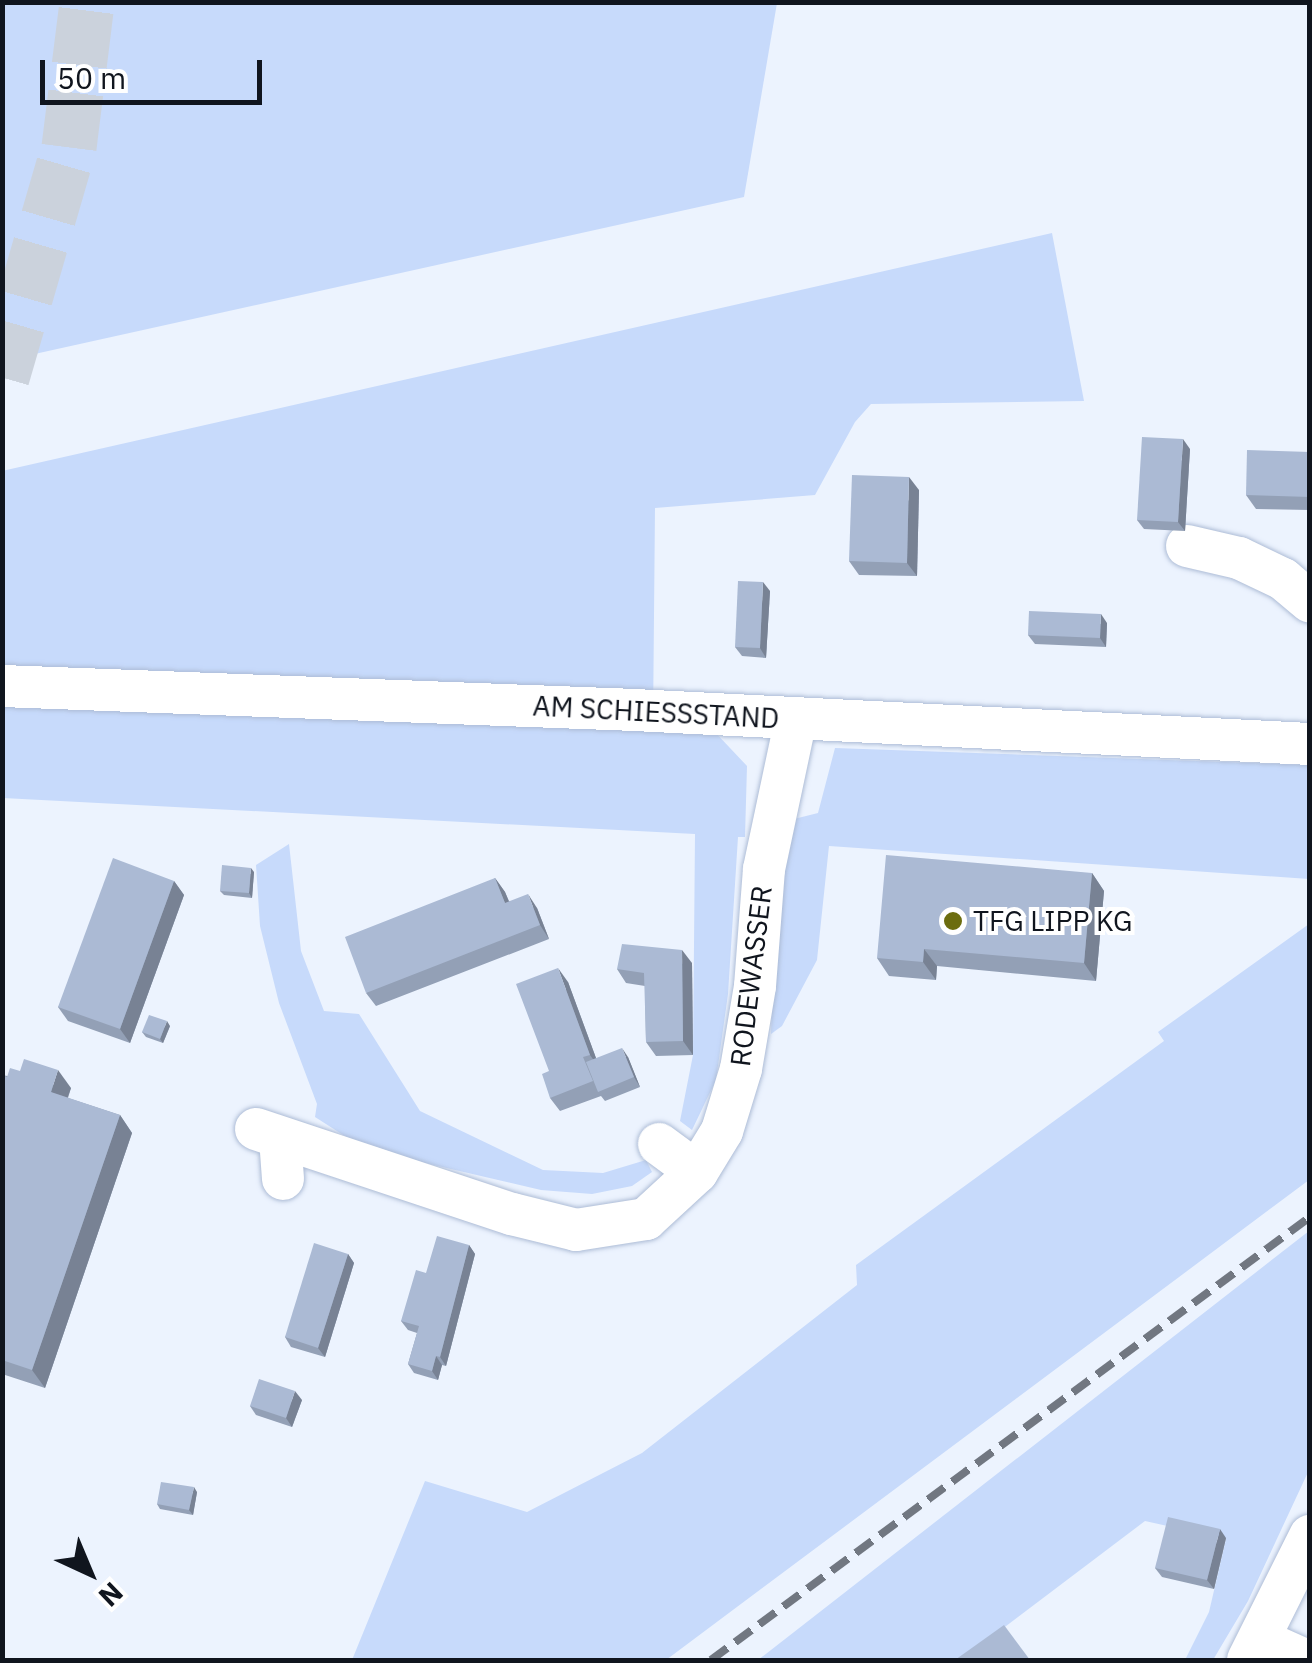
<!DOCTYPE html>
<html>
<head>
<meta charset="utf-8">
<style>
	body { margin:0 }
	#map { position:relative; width:1312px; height:1663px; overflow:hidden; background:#ecf3fe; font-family:"IBM Plex Sans",sans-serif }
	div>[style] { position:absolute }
	.green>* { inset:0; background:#c7dafb }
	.highway-tunnel>* { height:55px; margin-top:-27.5px; transform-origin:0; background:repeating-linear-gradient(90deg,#cbd2dc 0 55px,transparent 0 83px) }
	.roads { filter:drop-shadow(0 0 2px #adbcd6) drop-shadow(0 0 2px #adbcd6) }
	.minor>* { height:42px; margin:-21px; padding:0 21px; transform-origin:21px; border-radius:21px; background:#fff }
	.rail>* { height:8px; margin-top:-4px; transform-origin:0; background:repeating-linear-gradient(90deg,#717781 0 20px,transparent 0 30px) }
	.wall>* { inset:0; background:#93a0b6 }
	.shaded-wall>* { inset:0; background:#788294 }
	.building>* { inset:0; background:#abbad4 }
	.dots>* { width:28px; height:28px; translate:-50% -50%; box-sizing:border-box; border:5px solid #fff; border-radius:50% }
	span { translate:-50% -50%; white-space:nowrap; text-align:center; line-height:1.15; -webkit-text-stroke:8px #fff; paint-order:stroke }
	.street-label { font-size:28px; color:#10151e }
	.poi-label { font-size:28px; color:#10151e }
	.left { translate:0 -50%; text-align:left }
	.frame { position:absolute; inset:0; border:5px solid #10151e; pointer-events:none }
	.north { position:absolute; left:40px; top:1523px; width:100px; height:100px; -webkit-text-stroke:8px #fff; paint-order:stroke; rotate:136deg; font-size:28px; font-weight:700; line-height:40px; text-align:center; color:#10151e }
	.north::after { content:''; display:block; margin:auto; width:35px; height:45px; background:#10151e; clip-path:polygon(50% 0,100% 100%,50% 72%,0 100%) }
	.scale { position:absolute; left:40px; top:60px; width:222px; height:45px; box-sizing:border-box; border:5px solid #10151e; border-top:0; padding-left:12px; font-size:30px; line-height:35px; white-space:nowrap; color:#10151e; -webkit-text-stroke:8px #fff; paint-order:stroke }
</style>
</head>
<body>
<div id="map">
	<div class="green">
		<div style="clip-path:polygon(2px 3px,3px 2px,777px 3px,744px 197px,3px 361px)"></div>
		<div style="clip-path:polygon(1052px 233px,1084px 401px,871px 404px,855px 422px,815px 495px,655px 508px,653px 723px,713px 730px,747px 766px,745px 837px,738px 837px,728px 994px,716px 1080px,692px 1130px,680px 1121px,693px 1055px,695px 834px,3px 798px,2px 471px)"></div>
		<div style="clip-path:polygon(835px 748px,1309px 765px,1309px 879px,829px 846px,817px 960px,782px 1026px,771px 1034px,776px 889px,794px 819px,818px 813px)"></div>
		<div style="clip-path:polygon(289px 844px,301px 951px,324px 1011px,359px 1014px,420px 1111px,543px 1170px,603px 1173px,646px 1160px,652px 1172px,632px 1186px,592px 1194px,541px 1190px,365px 1149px,315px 1117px,317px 1104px,279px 1003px,260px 926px,256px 865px)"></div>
		<div style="clip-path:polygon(1309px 924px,1309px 1180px,666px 1660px,352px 1660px,425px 1481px,527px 1512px,642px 1453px,857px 1285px,856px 1265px,1164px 1041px,1158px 1032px)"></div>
		<div style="clip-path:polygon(1309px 1231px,1309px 1470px,1248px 1601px,1213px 1660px,1185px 1660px,1209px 1612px,1226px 1539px,1145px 1521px,961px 1660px,758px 1660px)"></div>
	</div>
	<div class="highway-tunnel">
		<div style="left:2px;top:377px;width:240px;rotate:-73.8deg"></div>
		<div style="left:69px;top:147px;width:146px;rotate:-82.9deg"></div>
	</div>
	<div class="roads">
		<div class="minor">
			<div style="left:1187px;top:546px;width:53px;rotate:13deg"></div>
			<div style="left:1239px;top:558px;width:49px;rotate:25.5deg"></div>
			<div style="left:1283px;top:579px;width:35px;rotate:40deg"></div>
			<div style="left:2px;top:686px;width:632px;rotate:2.17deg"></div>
			<div style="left:634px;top:710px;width:677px;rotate:2.88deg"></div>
			<div style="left:256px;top:1129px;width:270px;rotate:18.4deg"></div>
			<div style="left:512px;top:1214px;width:66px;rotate:14deg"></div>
			<div style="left:576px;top:1230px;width:71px;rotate:-8.9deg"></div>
			<div style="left:646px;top:1219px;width:69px;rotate:-42.7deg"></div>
			<div style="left:697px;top:1172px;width:48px;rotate:-58.6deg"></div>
			<div style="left:722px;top:1131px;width:65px;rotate:-73deg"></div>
			<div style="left:741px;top:1069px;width:84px;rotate:-80.4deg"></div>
			<div style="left:755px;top:986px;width:117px;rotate:-85.6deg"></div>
			<div style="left:764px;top:869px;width:153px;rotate:-78deg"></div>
			<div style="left:280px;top:1138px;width:41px;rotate:85.8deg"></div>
			<div style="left:659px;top:1144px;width:47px;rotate:36.4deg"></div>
			<div style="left:1260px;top:1640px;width:49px;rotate:24deg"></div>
			<div style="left:1248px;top:1660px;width:139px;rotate:-63.4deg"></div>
		</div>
	</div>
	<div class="rail">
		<div style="left:711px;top:1660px;width:745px;rotate:-36.49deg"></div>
	</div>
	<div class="wall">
		<div style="clip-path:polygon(1190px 449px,1185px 531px,1144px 529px,1137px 520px)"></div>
		<div style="clip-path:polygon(1310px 452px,1310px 510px,1256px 509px,1246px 495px)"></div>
		<div style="clip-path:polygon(919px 490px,917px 576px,859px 575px,849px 561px)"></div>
		<div style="clip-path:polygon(770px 591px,766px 658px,742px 656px,735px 647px)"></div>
		<div style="clip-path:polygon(1107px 623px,1106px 647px,1035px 644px,1028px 635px)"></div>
		<div style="clip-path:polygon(254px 872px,252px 898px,224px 895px,220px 891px)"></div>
		<div style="clip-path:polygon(1092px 873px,1104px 891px,1096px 981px,937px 966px,936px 980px,889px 976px,877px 958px)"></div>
		<div style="clip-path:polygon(495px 878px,505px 892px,509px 901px,537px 908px,549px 939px,376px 1006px,366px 993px)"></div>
		<div style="clip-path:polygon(174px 881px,184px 895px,130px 1043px,68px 1021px,58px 1007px)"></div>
		<div style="clip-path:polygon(692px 963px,693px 1055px,656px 1056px,646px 1042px,645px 986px,626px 983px,617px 969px)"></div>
		<div style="clip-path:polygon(568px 982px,596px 1058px,628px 1057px,640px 1087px,605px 1101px,601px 1096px,560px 1111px,550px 1098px,549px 1071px)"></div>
		<div style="clip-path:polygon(170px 1026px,163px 1043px,146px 1037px,142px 1032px)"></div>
		<div style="clip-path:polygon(2px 1075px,71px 1088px,68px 1098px,120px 1115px,132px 1133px,45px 1388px,2px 1374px)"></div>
		<div style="clip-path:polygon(469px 1245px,475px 1254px,446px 1366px,442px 1365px,438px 1380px,414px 1373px,408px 1364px,417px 1333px,408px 1330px,401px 1321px)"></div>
		<div style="clip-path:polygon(348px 1254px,354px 1263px,325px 1357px,291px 1347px,285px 1337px)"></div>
		<div style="clip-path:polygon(302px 1400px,292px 1427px,256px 1415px,250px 1406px)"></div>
		<div style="clip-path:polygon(197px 1492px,193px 1515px,160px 1509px,157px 1504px)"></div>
		<div style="clip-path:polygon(1226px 1538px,1214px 1589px,1162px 1577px,1155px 1568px)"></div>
	</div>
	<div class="shaded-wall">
		<div style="clip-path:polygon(1183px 439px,1190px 449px,1185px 531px,1178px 522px)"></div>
		<div style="clip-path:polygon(909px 477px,919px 490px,917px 576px,907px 563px)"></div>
		<div style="clip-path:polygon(763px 582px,770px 591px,766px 658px,760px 648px)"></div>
		<div style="clip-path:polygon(1101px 614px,1107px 623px,1106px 647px,1100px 638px)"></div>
		<div style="clip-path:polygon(251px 868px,254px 872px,252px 898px,249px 893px)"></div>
		<div style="clip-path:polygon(1092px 873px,1104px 891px,1096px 981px,1084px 963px)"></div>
		<div style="clip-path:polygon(495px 878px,505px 892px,515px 917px,505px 903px)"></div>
		<div style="clip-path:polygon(174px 881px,184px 895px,130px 1043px,120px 1029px)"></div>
		<div style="clip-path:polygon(528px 894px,537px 908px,549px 939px,540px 925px)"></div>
		<div style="clip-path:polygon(924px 949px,937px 966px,936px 980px,923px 962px)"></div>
		<div style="clip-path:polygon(682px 950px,692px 963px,693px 1055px,683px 1041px)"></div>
		<div style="clip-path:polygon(558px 968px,568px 982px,600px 1069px,590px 1055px)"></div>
		<div style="clip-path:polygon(167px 1021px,170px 1026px,163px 1043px,160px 1039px)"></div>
		<div style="clip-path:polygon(622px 1048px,628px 1057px,640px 1087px,634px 1077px)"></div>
		<div style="clip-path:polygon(58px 1070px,71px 1088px,63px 1110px,51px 1092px)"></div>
		<div style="clip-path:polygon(120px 1115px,132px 1133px,45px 1388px,32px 1370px)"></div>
		<div style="clip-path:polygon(469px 1245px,475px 1254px,446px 1366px,440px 1357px)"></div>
		<div style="clip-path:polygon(348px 1254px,354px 1263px,325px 1357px,318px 1348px)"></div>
		<div style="clip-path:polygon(436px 1356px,442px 1365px,438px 1380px,432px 1371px)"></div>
		<div style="clip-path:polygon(295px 1391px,302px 1400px,292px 1427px,286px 1418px)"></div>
		<div style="clip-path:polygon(194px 1487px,197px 1492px,193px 1515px,189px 1510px)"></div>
		<div style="clip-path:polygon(1220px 1529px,1226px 1538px,1214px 1589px,1207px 1580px)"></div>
	</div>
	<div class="building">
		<div style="clip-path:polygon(1142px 437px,1183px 439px,1178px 522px,1137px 520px)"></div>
		<div style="clip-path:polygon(1247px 450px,1310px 452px,1310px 497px,1246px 495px)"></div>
		<div style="clip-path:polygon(852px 475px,909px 477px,907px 563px,849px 561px)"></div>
		<div style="clip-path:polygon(738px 581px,763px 582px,760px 648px,735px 647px)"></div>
		<div style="clip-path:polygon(1029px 611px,1101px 614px,1100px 638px,1028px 635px)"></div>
		<div style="clip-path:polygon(886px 855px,1092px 873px,1084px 963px,924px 949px,923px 962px,877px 958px)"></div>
		<div style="clip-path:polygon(113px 858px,174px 881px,120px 1029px,58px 1007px)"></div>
		<div style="clip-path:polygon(222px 865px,251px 868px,249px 893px,220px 891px)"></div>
		<div style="clip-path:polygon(495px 878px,505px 903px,528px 894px,540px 925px,366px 993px,345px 937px)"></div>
		<div style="clip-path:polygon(622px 944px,682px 950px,683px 1041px,646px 1042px,644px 973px,617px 969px)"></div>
		<div style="clip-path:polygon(558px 968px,590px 1055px,583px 1057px,593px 1081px,550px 1098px,542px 1074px,549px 1071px,516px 984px)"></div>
		<div style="clip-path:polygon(149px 1015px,167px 1021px,160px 1039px,142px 1032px)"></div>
		<div style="clip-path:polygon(622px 1048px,634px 1077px,598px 1092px,586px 1062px)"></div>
		<div style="clip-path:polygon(24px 1059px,58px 1070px,51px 1092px,120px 1115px,32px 1370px,2px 1360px,2px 1075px,7px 1077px,10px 1068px,20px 1071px)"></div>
		<div style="clip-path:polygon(437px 1236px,469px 1245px,440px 1357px,436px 1356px,432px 1371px,408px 1364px,419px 1326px,401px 1321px,416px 1270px,426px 1273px)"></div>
		<div style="clip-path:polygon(314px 1243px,348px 1254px,318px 1348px,285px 1337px)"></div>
		<div style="clip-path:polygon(259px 1379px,295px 1391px,286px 1418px,250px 1406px)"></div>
		<div style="clip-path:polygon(161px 1482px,194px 1487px,189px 1510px,157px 1504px)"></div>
		<div style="clip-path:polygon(1168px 1517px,1220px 1529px,1207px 1580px,1155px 1568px)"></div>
		<div style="clip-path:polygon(1004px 1625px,1030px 1660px,955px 1660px)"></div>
	</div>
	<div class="dots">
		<div style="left:953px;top:921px;background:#6c6d0f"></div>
	</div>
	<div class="street-label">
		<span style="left:656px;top:712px;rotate:3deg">AM SCHIESSSTAND</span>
		<span style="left:751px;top:976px;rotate:-83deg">RODEWASSER</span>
	</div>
	<div class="poi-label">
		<span class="left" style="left:973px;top:921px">TFG LIPP KG</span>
	</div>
	<div class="frame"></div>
	<div class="north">N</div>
	<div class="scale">50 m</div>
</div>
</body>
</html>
